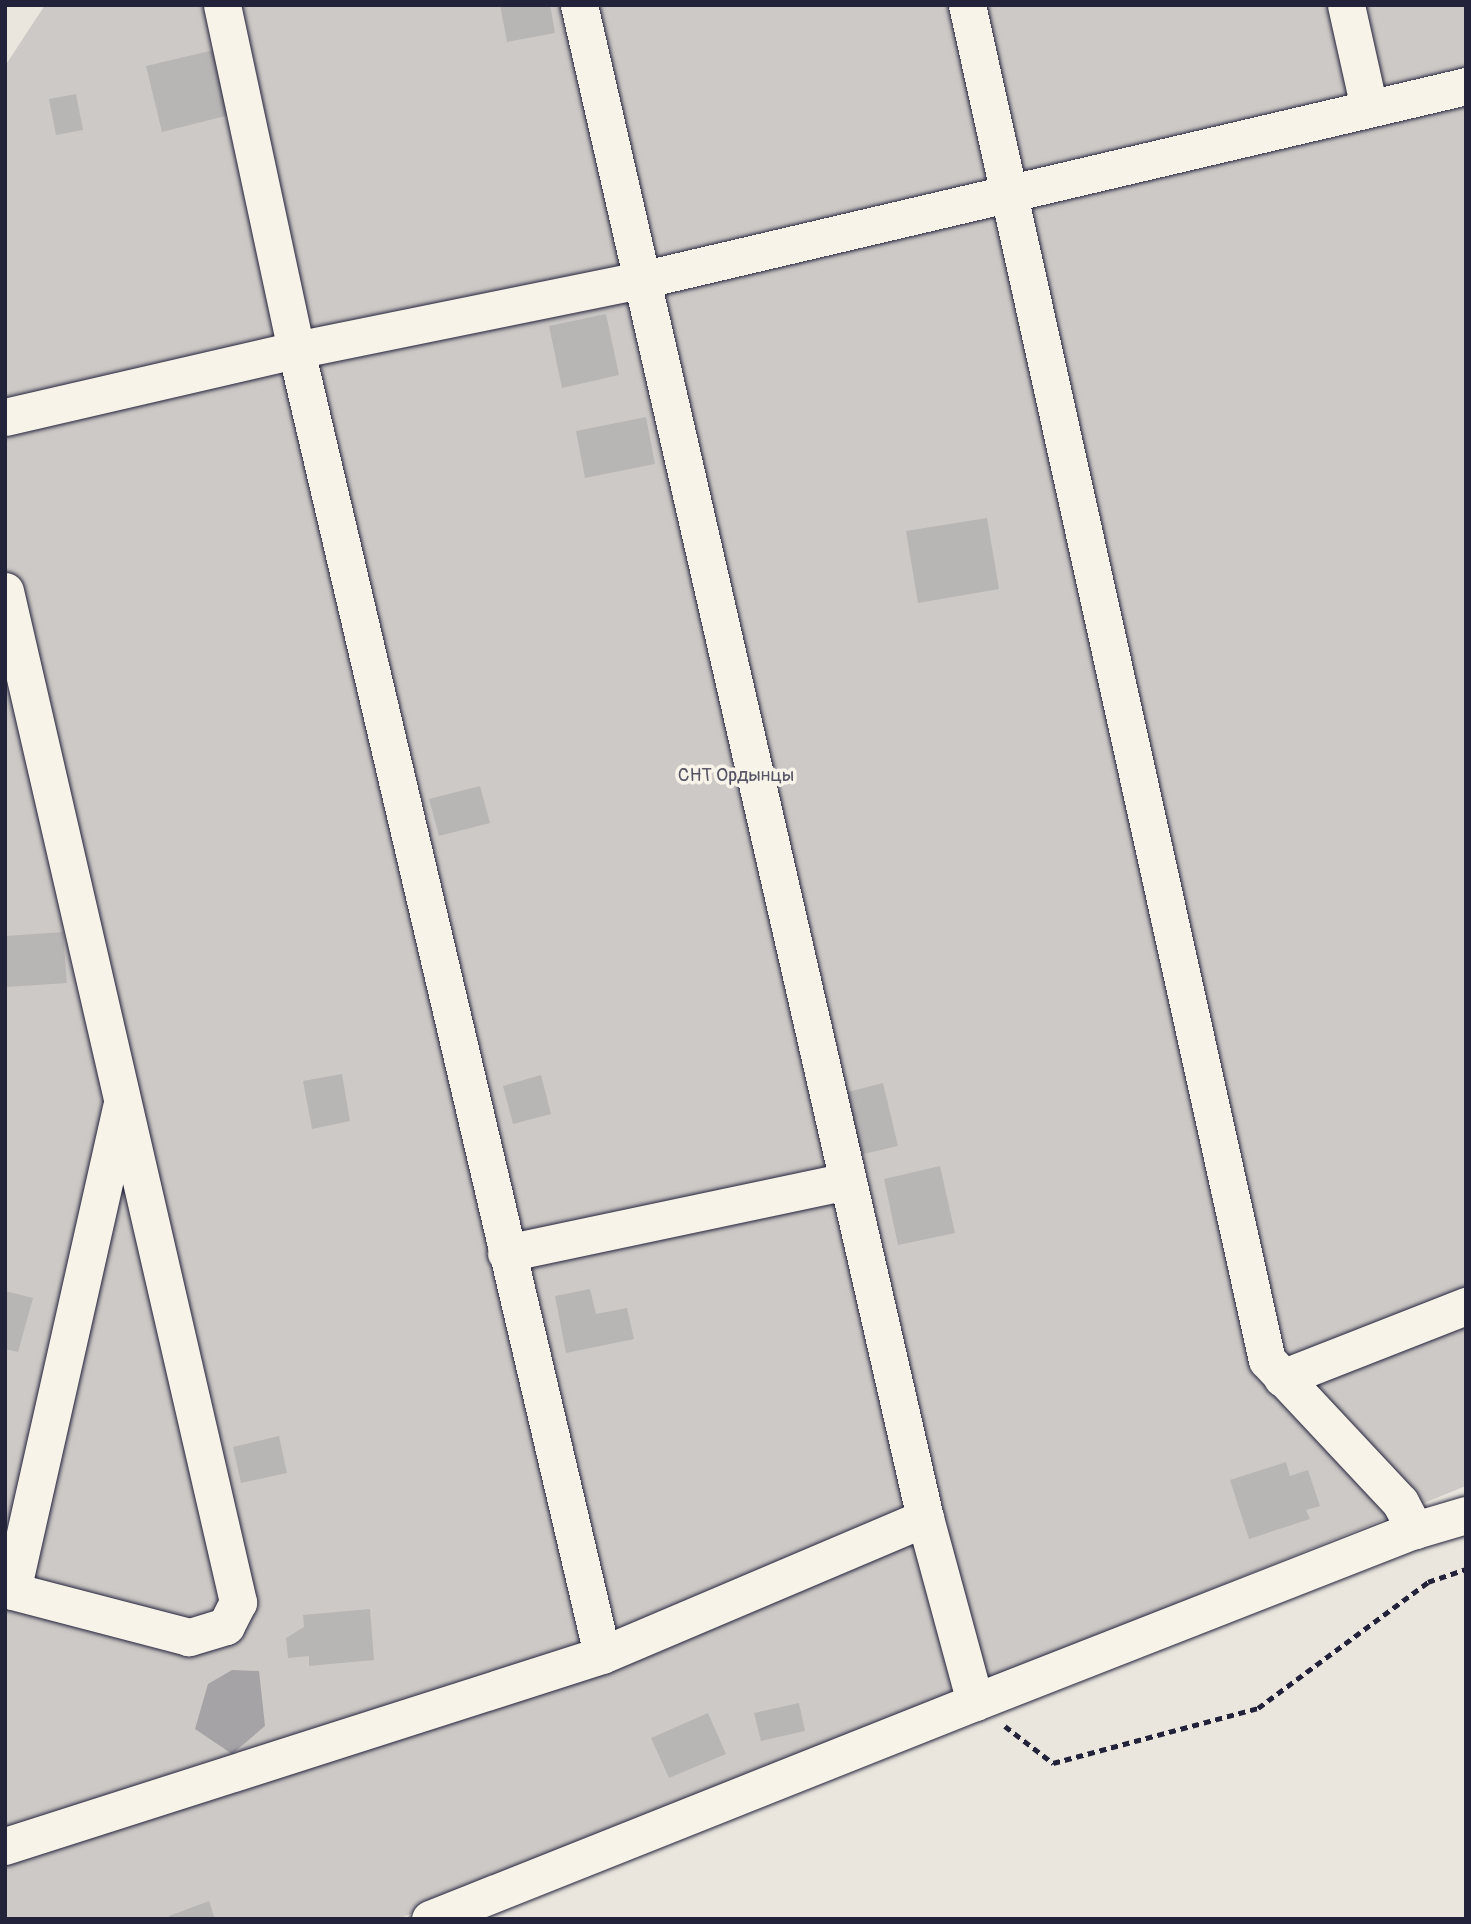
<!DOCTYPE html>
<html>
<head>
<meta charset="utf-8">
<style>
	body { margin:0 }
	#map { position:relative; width:1471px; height:1924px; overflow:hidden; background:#eae6de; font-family:Pangolin,sans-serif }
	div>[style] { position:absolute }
	.green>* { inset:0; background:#cdc9c6 }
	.water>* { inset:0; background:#a6a3a6 }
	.building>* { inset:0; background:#b8b6b5 }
	.path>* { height:4.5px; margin-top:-2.25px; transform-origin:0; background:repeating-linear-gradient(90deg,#22223b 0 7px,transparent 0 12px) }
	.roads { filter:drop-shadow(0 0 2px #22223b) drop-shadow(0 0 2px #22223b) }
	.street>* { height:37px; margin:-18.5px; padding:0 18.5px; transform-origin:18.5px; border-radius:18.5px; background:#f7f3e8 }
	span { translate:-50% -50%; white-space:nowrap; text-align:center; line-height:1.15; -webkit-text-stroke:7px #f7f3e8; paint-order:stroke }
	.park-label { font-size:19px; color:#555465 }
	.frame { position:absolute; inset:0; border:7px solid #22223b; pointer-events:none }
</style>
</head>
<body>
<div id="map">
	<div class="green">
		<div style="clip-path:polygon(45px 5px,1466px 5px,1466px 1486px,398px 1919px,5px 1919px,5px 66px)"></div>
	</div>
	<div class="water">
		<div style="clip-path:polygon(232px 1670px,259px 1671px,265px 1726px,232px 1754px,195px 1729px,208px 1684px)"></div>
	</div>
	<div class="building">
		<div style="clip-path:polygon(500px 5px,550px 5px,555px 33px,507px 42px)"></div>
		<div style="clip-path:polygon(218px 49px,233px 114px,162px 132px,146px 66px)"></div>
		<div style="clip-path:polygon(76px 94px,83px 130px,56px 135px,49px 99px)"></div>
		<div style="clip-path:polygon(606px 314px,619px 375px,562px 388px,549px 326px)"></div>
		<div style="clip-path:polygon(646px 417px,655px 464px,585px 478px,576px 431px)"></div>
		<div style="clip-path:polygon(987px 518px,999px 589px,918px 603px,906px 531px)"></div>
		<div style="clip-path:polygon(480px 786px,490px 823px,439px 836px,429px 799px)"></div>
		<div style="clip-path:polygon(63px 932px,67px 983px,7px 987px,5px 936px)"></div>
		<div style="clip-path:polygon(342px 1074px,350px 1121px,312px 1129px,303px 1081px)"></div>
		<div style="clip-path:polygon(541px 1075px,551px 1114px,513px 1124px,503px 1086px)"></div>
		<div style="clip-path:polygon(883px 1083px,898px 1146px,859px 1155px,844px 1093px)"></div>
		<div style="clip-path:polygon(940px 1166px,955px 1233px,898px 1245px,884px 1179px)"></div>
		<div style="clip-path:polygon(590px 1289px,596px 1314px,627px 1308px,634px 1339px,566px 1353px,555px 1296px)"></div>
		<div style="clip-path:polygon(5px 1291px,33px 1298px,18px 1352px,5px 1349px)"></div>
		<div style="clip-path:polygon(279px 1436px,287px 1473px,241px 1483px,233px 1447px)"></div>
		<div style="clip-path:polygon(1286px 1462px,1290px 1476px,1308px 1470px,1320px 1506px,1306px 1510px,1310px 1519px,1249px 1539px,1230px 1480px)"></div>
		<div style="clip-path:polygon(370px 1609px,374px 1660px,309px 1666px,309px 1656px,288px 1658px,286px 1638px,304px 1627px,303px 1615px)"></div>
		<div style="clip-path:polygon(799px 1703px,805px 1731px,761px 1741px,754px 1713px)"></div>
		<div style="clip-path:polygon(708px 1713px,726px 1754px,669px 1778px,651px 1738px)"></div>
		<div style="clip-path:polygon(209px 1901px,215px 1919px,170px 1919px,169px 1916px)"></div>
	</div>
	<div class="path">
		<div style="left:1005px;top:1726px;width:61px;rotate:37.6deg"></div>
		<div style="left:1053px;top:1763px;width:212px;rotate:-15deg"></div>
		<div style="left:1258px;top:1708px;width:212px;rotate:-36.5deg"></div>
		<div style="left:1428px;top:1582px;width:40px;rotate:-18.9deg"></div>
	</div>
	<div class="roads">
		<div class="street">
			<div style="left:222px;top:5px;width:353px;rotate:77.9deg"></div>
			<div style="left:296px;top:350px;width:1340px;rotate:76.8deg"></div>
			<div style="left:602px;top:1655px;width:351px;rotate:-23deg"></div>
			<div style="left:967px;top:5px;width:1388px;rotate:77.52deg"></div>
			<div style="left:1267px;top:1360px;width:195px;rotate:46.9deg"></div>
			<div style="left:1400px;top:1502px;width:32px;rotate:62deg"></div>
			<div style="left:1346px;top:5px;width:106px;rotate:77.4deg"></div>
			<div style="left:5px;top:417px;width:299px;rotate:-13deg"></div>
			<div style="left:296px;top:350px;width:352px;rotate:-11.5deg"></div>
			<div style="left:641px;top:280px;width:848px;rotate:-13.23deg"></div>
			<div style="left:5px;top:591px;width:1038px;rotate:77.02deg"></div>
			<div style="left:238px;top:1602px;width:27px;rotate:117deg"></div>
			<div style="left:226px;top:1626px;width:39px;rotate:163deg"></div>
			<div style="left:189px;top:1637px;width:190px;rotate:-165.4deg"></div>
			<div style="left:506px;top:1253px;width:349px;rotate:-11.9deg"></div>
			<div style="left:1282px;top:1378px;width:198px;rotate:-21.4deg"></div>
			<div style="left:12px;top:1591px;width:496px;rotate:-77.3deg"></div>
			<div style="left:975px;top:1702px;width:472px;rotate:-21.4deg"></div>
			<div style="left:1415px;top:1530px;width:53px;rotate:-16.4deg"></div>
			<div style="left:5px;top:1846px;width:627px;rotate:-17.74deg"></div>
			<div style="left:430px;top:1919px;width:587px;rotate:-21.71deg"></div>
			<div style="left:975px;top:1702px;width:191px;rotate:-105.2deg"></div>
			<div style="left:925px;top:1518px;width:1552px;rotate:-102.88deg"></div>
		</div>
	</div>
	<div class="park-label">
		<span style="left:736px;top:776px">СНТ Ордынцы</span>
	</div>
	<div class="frame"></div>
</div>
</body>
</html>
